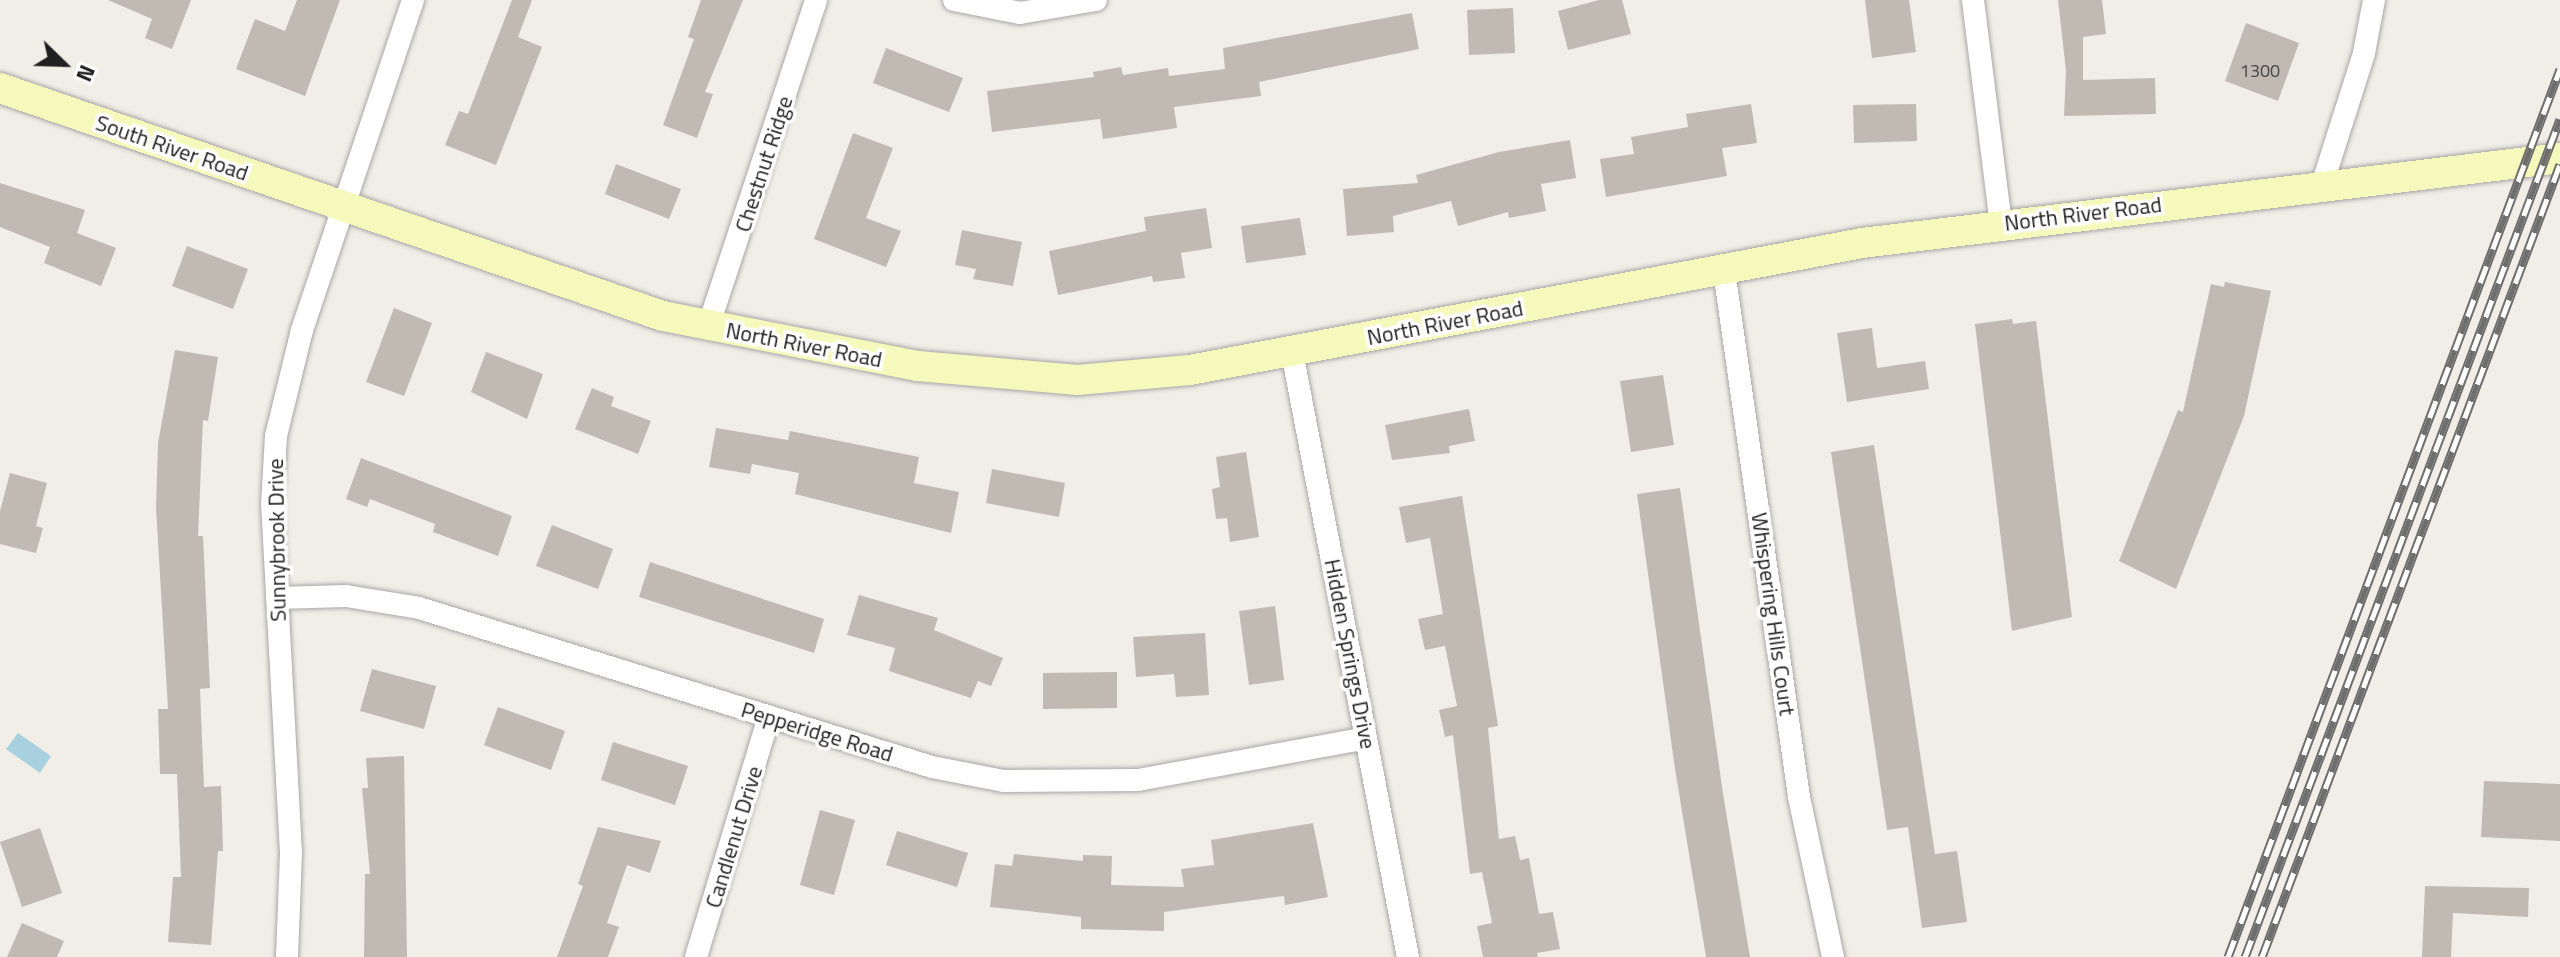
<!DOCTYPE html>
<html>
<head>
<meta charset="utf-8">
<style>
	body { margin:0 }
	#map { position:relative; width:2560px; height:957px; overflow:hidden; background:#f1eee7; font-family:"Titillium Web",sans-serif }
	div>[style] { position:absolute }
	.water>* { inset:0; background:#a8d0de }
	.building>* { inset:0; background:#c1bab3 }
	.roads { filter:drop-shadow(0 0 2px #a7a7a7) drop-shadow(0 0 2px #a7a7a7) }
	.street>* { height:22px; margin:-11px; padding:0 11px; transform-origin:11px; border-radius:11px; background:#fff }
	.secondary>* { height:30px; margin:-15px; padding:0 15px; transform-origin:15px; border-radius:15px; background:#f5f9bc }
	.rail>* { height:9px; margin-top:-4.5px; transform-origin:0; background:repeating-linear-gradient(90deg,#fff 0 18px,#6e6e6e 0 36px); box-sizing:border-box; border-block:2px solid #6e6e6e }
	span { translate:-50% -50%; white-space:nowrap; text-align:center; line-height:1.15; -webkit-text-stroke:7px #fff; paint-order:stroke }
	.number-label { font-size:18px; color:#484645 }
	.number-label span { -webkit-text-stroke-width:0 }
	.street-label { font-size:22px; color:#202020 }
	.north { position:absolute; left:24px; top:24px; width:80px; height:80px; -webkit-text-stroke:6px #fff; paint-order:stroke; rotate:113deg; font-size:22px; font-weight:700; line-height:32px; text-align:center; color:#202020 }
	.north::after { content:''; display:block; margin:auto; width:28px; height:36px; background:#202020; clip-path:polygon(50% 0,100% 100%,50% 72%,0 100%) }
</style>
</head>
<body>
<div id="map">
	<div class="water">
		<div style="clip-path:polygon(18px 733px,51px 756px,40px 773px,6px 749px)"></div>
	</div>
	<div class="building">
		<div style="clip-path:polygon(108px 0,191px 0,172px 49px,145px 38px,152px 19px)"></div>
		<div style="clip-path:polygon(297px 0,340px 0,305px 96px,236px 69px,255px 19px,285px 31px)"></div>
		<div style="clip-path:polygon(512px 0,532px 0,518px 37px,542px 47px,496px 165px,445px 145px,459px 111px,468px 114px)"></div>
		<div style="clip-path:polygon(701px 0,743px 0,705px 92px,713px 94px,697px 138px,663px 125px,694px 39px,688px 37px)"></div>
		<div style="clip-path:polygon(1599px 0,1622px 0,1631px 34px,1568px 50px,1558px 11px)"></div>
		<div style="clip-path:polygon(1865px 0,1909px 0,1916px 52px,1872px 58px)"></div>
		<div style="clip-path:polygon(2058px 0,2102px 0,2106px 34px,2083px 37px,2083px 80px,2155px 78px,2156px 114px,2064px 116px,2066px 71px)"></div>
		<div style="clip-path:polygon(1513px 8px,1515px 53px,1469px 55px,1467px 10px)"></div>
		<div style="clip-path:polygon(1412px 13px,1419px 49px,1259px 82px,1261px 96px,1174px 107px,1177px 128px,1103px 139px,1100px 119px,992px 132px,987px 91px,1094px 77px,1093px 72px,1121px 67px,1123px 75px,1168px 68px,1169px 76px,1225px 69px,1223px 48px)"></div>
		<div style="clip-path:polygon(2246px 23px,2299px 43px,2278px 101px,2225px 81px)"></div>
		<div style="clip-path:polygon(886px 48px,963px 78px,949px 112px,873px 83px)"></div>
		<div style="clip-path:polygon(1751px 104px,1757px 143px,1722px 148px,1727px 176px,1606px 197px,1600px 159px,1634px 154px,1631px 137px,1688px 127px,1686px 114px)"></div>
		<div style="clip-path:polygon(1916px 104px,1917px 141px,1854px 143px,1853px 105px)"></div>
		<div style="clip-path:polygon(853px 133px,893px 148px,866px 218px,901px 231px,886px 267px,814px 239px)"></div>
		<div style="clip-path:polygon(1570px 140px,1576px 178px,1541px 184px,1546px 211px,1509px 218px,1508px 212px,1458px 226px,1451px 201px,1393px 216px,1394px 232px,1347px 236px,1343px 189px,1418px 183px,1416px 175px,1499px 152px)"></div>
		<div style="clip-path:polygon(616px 164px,681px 189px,669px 219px,605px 194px)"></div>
		<div style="clip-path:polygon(0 183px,85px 210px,77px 233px,116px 248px,101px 286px,44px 263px,50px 247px,0 227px)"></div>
		<div style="clip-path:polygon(1206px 208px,1212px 248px,1181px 253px,1185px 278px,1153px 282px,1152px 276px,1058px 295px,1049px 251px,1146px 231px,1144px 217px)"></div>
		<div style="clip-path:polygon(1300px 218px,1306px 255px,1246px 263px,1241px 226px)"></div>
		<div style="clip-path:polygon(962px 230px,1022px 242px,1013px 286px,973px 279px,976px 269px,955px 265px)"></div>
		<div style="clip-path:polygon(187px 246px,248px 269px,233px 309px,172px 286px)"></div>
		<div style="clip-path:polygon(2225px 282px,2271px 291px,2244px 416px,2176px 589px,2119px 561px,2178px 410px,2183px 412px,2211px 284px,2224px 287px)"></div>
		<div style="clip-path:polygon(394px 308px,432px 323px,404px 396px,366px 382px)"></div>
		<div style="clip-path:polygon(2012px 319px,2013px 324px,2036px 321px,2072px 617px,2012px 631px,1975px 324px)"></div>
		<div style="clip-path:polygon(1872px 328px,1877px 368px,1925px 361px,1929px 389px,1847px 402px,1837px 333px)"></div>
		<div style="clip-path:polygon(175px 350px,218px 357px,208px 421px,203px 420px,198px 536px,203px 536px,210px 688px,200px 689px,204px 787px,221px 786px,223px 851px,218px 851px,211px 945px,168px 942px,173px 877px,181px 877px,177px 774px,160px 774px,158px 709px,168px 709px,156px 508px,158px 443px)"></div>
		<div style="clip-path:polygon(486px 352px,543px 374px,527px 419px,471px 392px)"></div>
		<div style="clip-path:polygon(1663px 375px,1674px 445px,1631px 452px,1620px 381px)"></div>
		<div style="clip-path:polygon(592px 388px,614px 397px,611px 406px,651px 421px,638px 454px,575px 429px)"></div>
		<div style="clip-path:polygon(1469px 409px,1475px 441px,1449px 446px,1450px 453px,1392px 460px,1385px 425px)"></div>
		<div style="clip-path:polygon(716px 428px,788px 440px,790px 431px,919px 457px,914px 483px,959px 492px,951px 533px,795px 494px,799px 473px,752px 464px,750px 474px,709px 467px)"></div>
		<div style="clip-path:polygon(1874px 445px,1935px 854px,1957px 851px,1967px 922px,1922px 928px,1908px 827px,1887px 830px,1831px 452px)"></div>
		<div style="clip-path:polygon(1246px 452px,1259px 537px,1230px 542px,1227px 518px,1216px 519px,1212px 489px,1220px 487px,1216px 457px)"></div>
		<div style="clip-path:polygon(361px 458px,512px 516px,498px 556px,433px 532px,435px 524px,370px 499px,367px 507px,346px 499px)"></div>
		<div style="clip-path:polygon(992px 469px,1065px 483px,1059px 517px,986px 503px)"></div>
		<div style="clip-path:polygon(10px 473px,47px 483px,36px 526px,43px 528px,36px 553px,0 544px,0 511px)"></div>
		<div style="clip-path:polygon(1680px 488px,1723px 794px,1750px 957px,1706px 957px,1675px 769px,1637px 494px)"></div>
		<div style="clip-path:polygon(1462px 496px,1498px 726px,1488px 728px,1499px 839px,1515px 836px,1520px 860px,1529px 858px,1539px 914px,1553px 912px,1560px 949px,1537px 953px,1538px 957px,1483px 957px,1477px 926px,1492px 923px,1482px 872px,1470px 874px,1453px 735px,1445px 737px,1439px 710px,1457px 706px,1445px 646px,1425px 650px,1418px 619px,1443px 614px,1430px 538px,1406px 543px,1399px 507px)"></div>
		<div style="clip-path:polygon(552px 525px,613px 549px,598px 589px,536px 566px)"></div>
		<div style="clip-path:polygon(650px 562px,824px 619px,814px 653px,639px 597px)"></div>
		<div style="clip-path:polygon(859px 595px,938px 618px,934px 630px,1003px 658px,991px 686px,978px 681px,971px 698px,889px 671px,895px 648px,847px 635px)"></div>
		<div style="clip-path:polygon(1275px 606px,1284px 680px,1249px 685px,1239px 611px)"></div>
		<div style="clip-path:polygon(1205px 633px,1209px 695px,1176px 697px,1174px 674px,1136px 677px,1133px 637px)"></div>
		<div style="clip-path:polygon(372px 669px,436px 686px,424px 729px,360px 711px)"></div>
		<div style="clip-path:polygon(1117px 672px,1117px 708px,1043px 709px,1043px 673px)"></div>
		<div style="clip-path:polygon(498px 707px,565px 731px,551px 770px,484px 745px)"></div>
		<div style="clip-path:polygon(613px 742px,688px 766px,675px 805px,601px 780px)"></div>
		<div style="clip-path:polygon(404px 756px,407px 957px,364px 957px,365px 874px,370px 874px,362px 788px,368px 788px,366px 758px)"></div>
		<div style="clip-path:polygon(2484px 781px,2560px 784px,2560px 841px,2481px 837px)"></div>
		<div style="clip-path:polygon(820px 810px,855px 820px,834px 895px,800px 885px)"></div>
		<div style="clip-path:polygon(1313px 823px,1328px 897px,1285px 905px,1284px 896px,1164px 912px,1164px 931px,1081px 929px,1081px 917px,990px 907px,995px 864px,1012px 866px,1014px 854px,1083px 861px,1083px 855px,1112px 856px,1111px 885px,1184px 887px,1181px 869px,1214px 865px,1211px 840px)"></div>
		<div style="clip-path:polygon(598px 827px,661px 841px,650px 873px,627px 865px,607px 923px,619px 927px,608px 957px,557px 957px,583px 886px,578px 884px)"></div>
		<div style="clip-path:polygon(40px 828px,62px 893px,22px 907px,0 842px)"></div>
		<div style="clip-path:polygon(897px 831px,968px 853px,957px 887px,886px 865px)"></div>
		<div style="clip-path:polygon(2425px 886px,2529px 888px,2528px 917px,2453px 913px,2451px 957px,2422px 957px)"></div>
		<div style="clip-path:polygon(22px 923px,64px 941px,57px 957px,7px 957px)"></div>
	</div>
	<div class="roads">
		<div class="street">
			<div style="left:954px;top:0;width:67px;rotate:11.1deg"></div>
			<div style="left:1020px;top:13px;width:77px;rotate:-9.7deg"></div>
			<div style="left:1973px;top:0;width:226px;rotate:82.9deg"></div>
			<div style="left:2322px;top:185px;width:139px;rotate:-72.3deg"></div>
			<div style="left:2364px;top:53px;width:54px;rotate:-79.3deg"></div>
			<div style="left:1724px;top:270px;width:532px;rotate:81.9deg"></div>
			<div style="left:1799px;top:797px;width:164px;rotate:78deg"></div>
			<div style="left:708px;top:327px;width:344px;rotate:-71.7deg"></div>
			<div style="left:1292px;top:352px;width:616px;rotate:79.15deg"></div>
			<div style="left:277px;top:598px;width:69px;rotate:-1.7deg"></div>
			<div style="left:346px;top:596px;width:74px;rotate:9.3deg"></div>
			<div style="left:419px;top:608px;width:537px;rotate:17.22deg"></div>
			<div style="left:932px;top:767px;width:73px;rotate:11deg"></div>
			<div style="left:1004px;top:781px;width:134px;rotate:-0.4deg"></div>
			<div style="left:1138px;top:780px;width:232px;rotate:-10.4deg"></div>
			<div style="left:287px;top:957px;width:104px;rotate:-87.8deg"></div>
			<div style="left:291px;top:853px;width:349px;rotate:-93.1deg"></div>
			<div style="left:272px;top:505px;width:69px;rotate:-86.7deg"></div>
			<div style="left:276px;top:436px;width:109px;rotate:-76.2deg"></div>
			<div style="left:302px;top:330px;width:348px;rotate:-71.4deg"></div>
			<div style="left:696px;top:957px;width:251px;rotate:-73.1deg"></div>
		</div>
		<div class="secondary">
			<div style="left:0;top:88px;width:701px;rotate:18.98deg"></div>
			<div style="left:663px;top:316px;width:260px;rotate:11.1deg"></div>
			<div style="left:918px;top:366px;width:160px;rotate:5deg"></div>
			<div style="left:1077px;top:380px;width:113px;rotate:-5.1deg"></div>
			<div style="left:1190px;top:370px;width:684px;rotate:-10.7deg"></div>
			<div style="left:1862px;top:243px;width:703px;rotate:-6.94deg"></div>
		</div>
	</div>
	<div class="rail">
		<div style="left:2228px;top:957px;width:948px;rotate:-69.5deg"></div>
		<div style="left:2245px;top:957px;width:895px;rotate:-69.4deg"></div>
		<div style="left:2262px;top:957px;width:847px;rotate:-69.4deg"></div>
	</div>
	<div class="number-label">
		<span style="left:2260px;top:71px">1300</span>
	</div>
	<div class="street-label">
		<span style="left:172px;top:148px;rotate:19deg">South River Road</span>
		<span style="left:764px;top:164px;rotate:-72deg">Chestnut Ridge</span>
		<span style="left:2083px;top:214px;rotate:-7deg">North River Road</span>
		<span style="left:1445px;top:323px;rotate:-11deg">North River Road</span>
		<span style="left:804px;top:345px;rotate:11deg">North River Road</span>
		<span style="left:277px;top:540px;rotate:-91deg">Sunnybrook Drive</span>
		<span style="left:1773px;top:614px;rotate:82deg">Whispering Hills Court</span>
		<span style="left:1350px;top:654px;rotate:79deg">Hidden Springs Drive</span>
		<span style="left:817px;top:732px;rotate:17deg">Pepperidge Road</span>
		<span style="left:734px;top:837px;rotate:-73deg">Candlenut Drive</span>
	</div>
	<div class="north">N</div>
</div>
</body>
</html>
